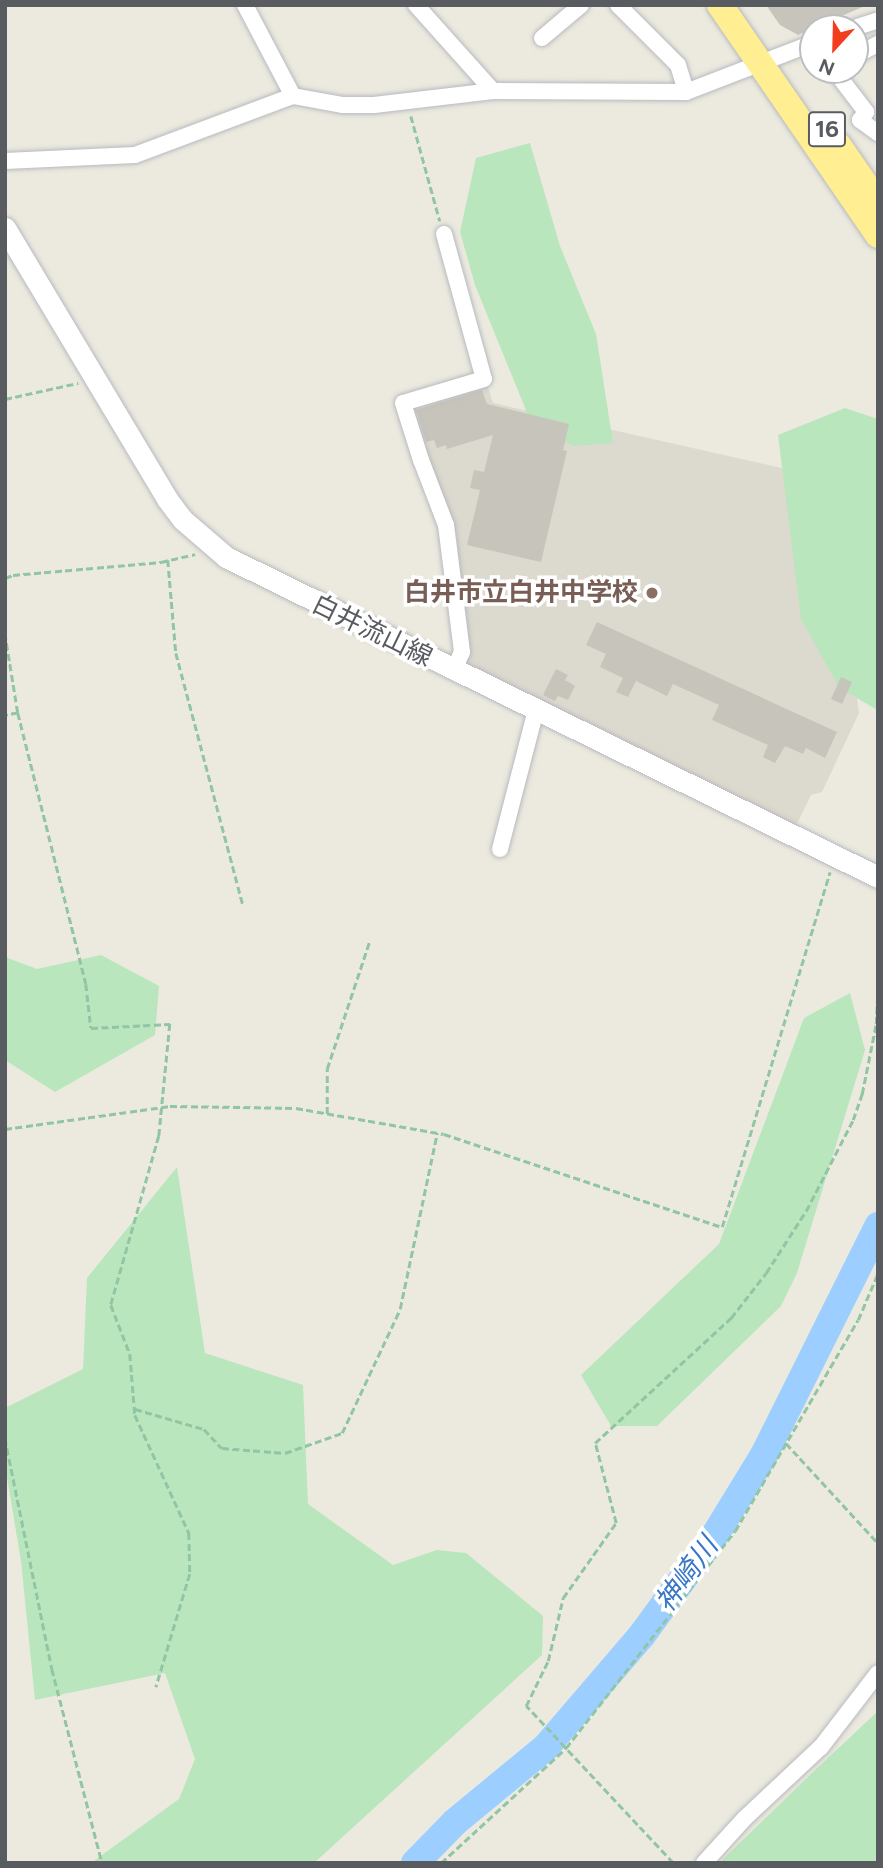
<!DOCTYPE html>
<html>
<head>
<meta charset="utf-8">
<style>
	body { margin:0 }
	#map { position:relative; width:883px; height:1868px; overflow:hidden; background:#eceadf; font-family:Figtree,"Noto Sans JP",sans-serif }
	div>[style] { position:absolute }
	.education>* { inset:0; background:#dcd9ce }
	.green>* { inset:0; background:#b9e6bc }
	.river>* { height:28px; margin:-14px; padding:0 14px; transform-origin:14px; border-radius:14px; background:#9cceff }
	.building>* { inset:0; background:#c7c4bc }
	.path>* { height:2.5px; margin-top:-1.25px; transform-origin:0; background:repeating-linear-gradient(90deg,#91c5a3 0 7px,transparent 0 10.5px) }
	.roads { filter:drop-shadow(0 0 2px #b7babf) drop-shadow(0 0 2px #b7babf) }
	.minor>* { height:16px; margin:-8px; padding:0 8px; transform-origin:8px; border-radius:8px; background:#fff }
	.secondary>* { height:21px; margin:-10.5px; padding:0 10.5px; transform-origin:10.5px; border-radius:10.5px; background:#fff }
	.trunk>* { height:26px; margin:-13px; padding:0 13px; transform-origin:13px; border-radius:13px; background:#ffee92 }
	.dots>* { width:19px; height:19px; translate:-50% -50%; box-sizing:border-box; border:4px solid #fff; border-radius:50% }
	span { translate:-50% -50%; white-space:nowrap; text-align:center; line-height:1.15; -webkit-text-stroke:7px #fff; paint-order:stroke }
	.shield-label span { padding:2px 5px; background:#fff; border:2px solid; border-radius:5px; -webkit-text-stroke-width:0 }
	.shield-label { font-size:24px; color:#585c61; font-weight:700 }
	.education-label { font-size:26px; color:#785e54; font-weight:700 }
	.right { translate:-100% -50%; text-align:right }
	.street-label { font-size:26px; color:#585c61 }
	.water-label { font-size:28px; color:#3976c8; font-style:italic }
	.frame { position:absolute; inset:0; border:7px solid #585c61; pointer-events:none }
	.north { position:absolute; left:799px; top:14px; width:70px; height:70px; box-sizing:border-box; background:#fff; border:2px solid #bcbec0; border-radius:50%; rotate:202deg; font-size:19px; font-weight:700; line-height:28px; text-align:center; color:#585c61 }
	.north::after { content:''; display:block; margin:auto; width:24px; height:32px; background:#f23d1f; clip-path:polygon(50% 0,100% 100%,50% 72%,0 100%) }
</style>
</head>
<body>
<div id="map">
	<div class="education">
		<div style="clip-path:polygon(487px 384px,493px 403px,826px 478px,859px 713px,822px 792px,811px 795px,796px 826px,464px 665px,467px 653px,456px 532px,410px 406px)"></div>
	</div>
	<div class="green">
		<div style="clip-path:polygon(530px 143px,560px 246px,596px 334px,613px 443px,573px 446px,532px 425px,475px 285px,460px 232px,476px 158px)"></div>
		<div style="clip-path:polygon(845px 408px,878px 419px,877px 710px,839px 687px,801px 619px,778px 435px)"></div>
		<div style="clip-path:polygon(101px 955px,159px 986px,155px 1035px,55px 1092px,5px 1060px,5px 957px,37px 969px)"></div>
		<div style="clip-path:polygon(850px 993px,865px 1050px,797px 1273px,781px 1306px,657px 1426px,611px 1426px,581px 1375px,719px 1244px,804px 1018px)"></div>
		<div style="clip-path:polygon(177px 1167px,205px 1353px,303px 1385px,308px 1504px,393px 1565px,437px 1550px,466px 1553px,543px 1616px,542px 1655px,314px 1863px,91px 1863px,179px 1799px,195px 1759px,165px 1673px,35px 1700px,21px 1561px,5px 1465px,5px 1408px,83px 1369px,87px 1278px)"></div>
		<div style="clip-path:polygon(878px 1711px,878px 1863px,719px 1863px,811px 1774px)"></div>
	</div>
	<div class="river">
		<div style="left:415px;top:1863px;width:57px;rotate:-45.7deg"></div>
		<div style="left:455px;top:1822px;width:118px;rotate:-39.5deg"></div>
		<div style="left:546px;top:1747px;width:148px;rotate:-49.4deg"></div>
		<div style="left:642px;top:1635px;width:124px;rotate:-53.9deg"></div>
		<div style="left:715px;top:1535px;width:94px;rotate:-58.5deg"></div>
		<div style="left:764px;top:1455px;width:256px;rotate:-63.5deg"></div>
	</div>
	<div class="building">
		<div style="clip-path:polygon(766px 5px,867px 5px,798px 35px,780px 25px)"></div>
		<div style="clip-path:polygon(482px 390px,487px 404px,569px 424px,563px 450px,567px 451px,541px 562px,467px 545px,480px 490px,470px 488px,474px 470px,484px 472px,493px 435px,447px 449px,446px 445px,437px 448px,434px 440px,426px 442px,416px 410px)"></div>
		<div style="clip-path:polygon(597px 622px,837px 732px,825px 758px,806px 748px,803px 754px,785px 746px,775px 763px,763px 757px,768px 745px,712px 720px,719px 705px,673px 684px,667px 696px,636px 681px,628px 697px,616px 692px,623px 678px,600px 667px,606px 654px,586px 645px)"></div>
		<div style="clip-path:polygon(556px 669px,568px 675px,565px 680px,575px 686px,568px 700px,558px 696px,555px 701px,543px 695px)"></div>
		<div style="clip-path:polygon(841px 677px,852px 682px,842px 704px,831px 699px)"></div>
	</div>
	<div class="path">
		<div style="left:411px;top:116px;width:109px;rotate:74.6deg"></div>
		<div style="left:5px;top:399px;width:75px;rotate:-12.4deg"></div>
		<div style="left:168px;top:560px;width:93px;rotate:85.1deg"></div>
		<div style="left:176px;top:653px;width:261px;rotate:75.1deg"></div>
		<div style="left:5px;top:578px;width:9px;rotate:-21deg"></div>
		<div style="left:13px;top:575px;width:149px;rotate:-5deg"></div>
		<div style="left:161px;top:562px;width:35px;rotate:-13deg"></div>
		<div style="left:5px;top:633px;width:81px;rotate:80.8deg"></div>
		<div style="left:18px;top:713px;width:13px;rotate:171deg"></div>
		<div style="left:18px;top:713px;width:279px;rotate:75.9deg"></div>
		<div style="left:86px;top:984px;width:44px;rotate:83.5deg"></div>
		<div style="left:91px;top:1028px;width:79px;rotate:-2.9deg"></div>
		<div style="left:170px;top:1024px;width:113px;rotate:95.6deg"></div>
		<div style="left:159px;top:1136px;width:176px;rotate:105.9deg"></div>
		<div style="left:111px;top:1305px;width:53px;rotate:68.8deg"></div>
		<div style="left:130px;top:1354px;width:61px;rotate:85.3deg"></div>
		<div style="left:135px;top:1415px;width:130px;rotate:65.4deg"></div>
		<div style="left:189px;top:1533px;width:41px;rotate:88.6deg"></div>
		<div style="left:190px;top:1574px;width:118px;rotate:106.7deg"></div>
		<div style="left:327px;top:1114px;width:45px;rotate:-90deg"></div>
		<div style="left:327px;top:1069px;width:136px;rotate:-71.6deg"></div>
		<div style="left:5px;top:1129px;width:167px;rotate:-7.9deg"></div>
		<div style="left:170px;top:1106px;width:126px;rotate:0.9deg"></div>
		<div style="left:296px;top:1108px;width:150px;rotate:10deg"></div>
		<div style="left:444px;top:1134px;width:293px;rotate:18.5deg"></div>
		<div style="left:722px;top:1227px;width:371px;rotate:-73.1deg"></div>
		<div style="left:135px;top:1409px;width:72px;rotate:16.2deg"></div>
		<div style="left:204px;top:1429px;width:26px;rotate:47deg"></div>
		<div style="left:222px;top:1448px;width:63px;rotate:4.5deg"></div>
		<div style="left:285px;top:1453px;width:60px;rotate:-19.3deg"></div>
		<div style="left:342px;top:1433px;width:137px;rotate:-64.9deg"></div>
		<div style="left:400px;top:1309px;width:180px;rotate:-78.1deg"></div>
		<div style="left:5px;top:1438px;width:236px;rotate:78.5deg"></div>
		<div style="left:52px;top:1669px;width:200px;rotate:75.5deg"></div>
		<div style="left:786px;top:1443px;width:136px;rotate:47.4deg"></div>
		<div style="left:441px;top:1863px;width:170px;rotate:-42.6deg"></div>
		<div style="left:566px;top:1748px;width:275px;rotate:-52.1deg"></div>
		<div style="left:735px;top:1531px;width:244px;rotate:-59.8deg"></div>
		<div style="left:858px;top:1320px;width:51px;rotate:-66.9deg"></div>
		<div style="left:673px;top:1863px;width:215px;rotate:-133.1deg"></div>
		<div style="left:526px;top:1706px;width:50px;rotate:-63.9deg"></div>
		<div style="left:548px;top:1661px;width:65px;rotate:-76.6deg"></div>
		<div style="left:563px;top:1598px;width:92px;rotate:-54.8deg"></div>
		<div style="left:616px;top:1523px;width:83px;rotate:-104.7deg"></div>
		<div style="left:595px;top:1443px;width:185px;rotate:-42.6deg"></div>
		<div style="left:731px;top:1318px;width:57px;rotate:-52.1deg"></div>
		<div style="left:766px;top:1273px;width:74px;rotate:-57.2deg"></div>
		<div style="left:806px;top:1211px;width:102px;rotate:-62.7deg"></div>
		<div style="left:853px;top:1120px;width:28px;rotate:-71deg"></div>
		<div style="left:862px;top:1094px;width:71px;rotate:-78.7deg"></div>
		<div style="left:876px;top:1024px;width:34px;rotate:-87deg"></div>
	</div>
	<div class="roads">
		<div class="minor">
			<div style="left:245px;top:5px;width:103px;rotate:62.2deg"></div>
			<div style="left:416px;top:5px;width:115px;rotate:48.2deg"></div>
			<div style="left:618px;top:5px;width:85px;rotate:45deg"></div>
			<div style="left:678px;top:65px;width:28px;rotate:73deg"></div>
			<div style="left:854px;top:28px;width:25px;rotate:-18deg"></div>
			<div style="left:542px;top:38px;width:51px;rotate:-40.2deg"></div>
			<div style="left:855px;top:56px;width:26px;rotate:-28deg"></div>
			<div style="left:834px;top:70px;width:53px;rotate:52.7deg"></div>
			<div style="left:866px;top:112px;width:10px;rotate:127deg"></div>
			<div style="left:860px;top:120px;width:22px;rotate:36deg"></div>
			<div style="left:5px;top:161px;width:130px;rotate:-2.6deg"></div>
			<div style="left:135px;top:155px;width:169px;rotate:-20.5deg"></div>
			<div style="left:293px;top:96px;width:51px;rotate:10.2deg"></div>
			<div style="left:343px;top:105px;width:31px"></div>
			<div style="left:374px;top:105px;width:120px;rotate:-6.7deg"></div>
			<div style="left:493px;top:91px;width:193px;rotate:0.3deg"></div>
			<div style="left:686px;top:92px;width:136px;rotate:-21.1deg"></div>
			<div style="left:444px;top:234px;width:150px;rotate:74.6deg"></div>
			<div style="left:484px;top:379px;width:84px;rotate:163.5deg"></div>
			<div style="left:403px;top:403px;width:60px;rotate:72.5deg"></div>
			<div style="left:421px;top:460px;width:70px;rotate:69deg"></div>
			<div style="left:446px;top:525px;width:128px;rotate:82.8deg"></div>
			<div style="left:462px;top:652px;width:21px;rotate:115deg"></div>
			<div style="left:500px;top:849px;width:144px;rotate:-75.5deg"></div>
			<div style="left:704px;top:1863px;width:61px;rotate:-47.7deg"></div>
			<div style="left:745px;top:1818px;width:104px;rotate:-43.1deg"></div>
			<div style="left:821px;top:1747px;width:93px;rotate:-52.4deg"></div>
		</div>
		<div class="secondary">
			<div style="left:5px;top:228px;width:316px;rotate:59.1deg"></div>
			<div style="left:167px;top:499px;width:26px;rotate:53deg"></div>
			<div style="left:183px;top:520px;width:57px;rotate:40.7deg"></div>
			<div style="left:226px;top:557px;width:726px;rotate:26.14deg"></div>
		</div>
		<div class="trunk">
			<div style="left:720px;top:5px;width:279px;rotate:55.5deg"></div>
			<div style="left:838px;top:145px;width:70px;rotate:55.4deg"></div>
		</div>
	</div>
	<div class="dots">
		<div style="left:652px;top:593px;background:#8d6e63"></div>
	</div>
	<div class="shield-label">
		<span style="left:827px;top:129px">16</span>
	</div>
	<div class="education-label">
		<span class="right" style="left:638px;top:593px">白井市立白井中学校</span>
	</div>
	<div class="street-label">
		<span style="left:372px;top:631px;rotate:26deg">白井流山線</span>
	</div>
	<div class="water-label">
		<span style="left:686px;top:1574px;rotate:-54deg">神崎川</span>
	</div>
	<div class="frame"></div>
	<div class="north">N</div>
</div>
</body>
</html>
